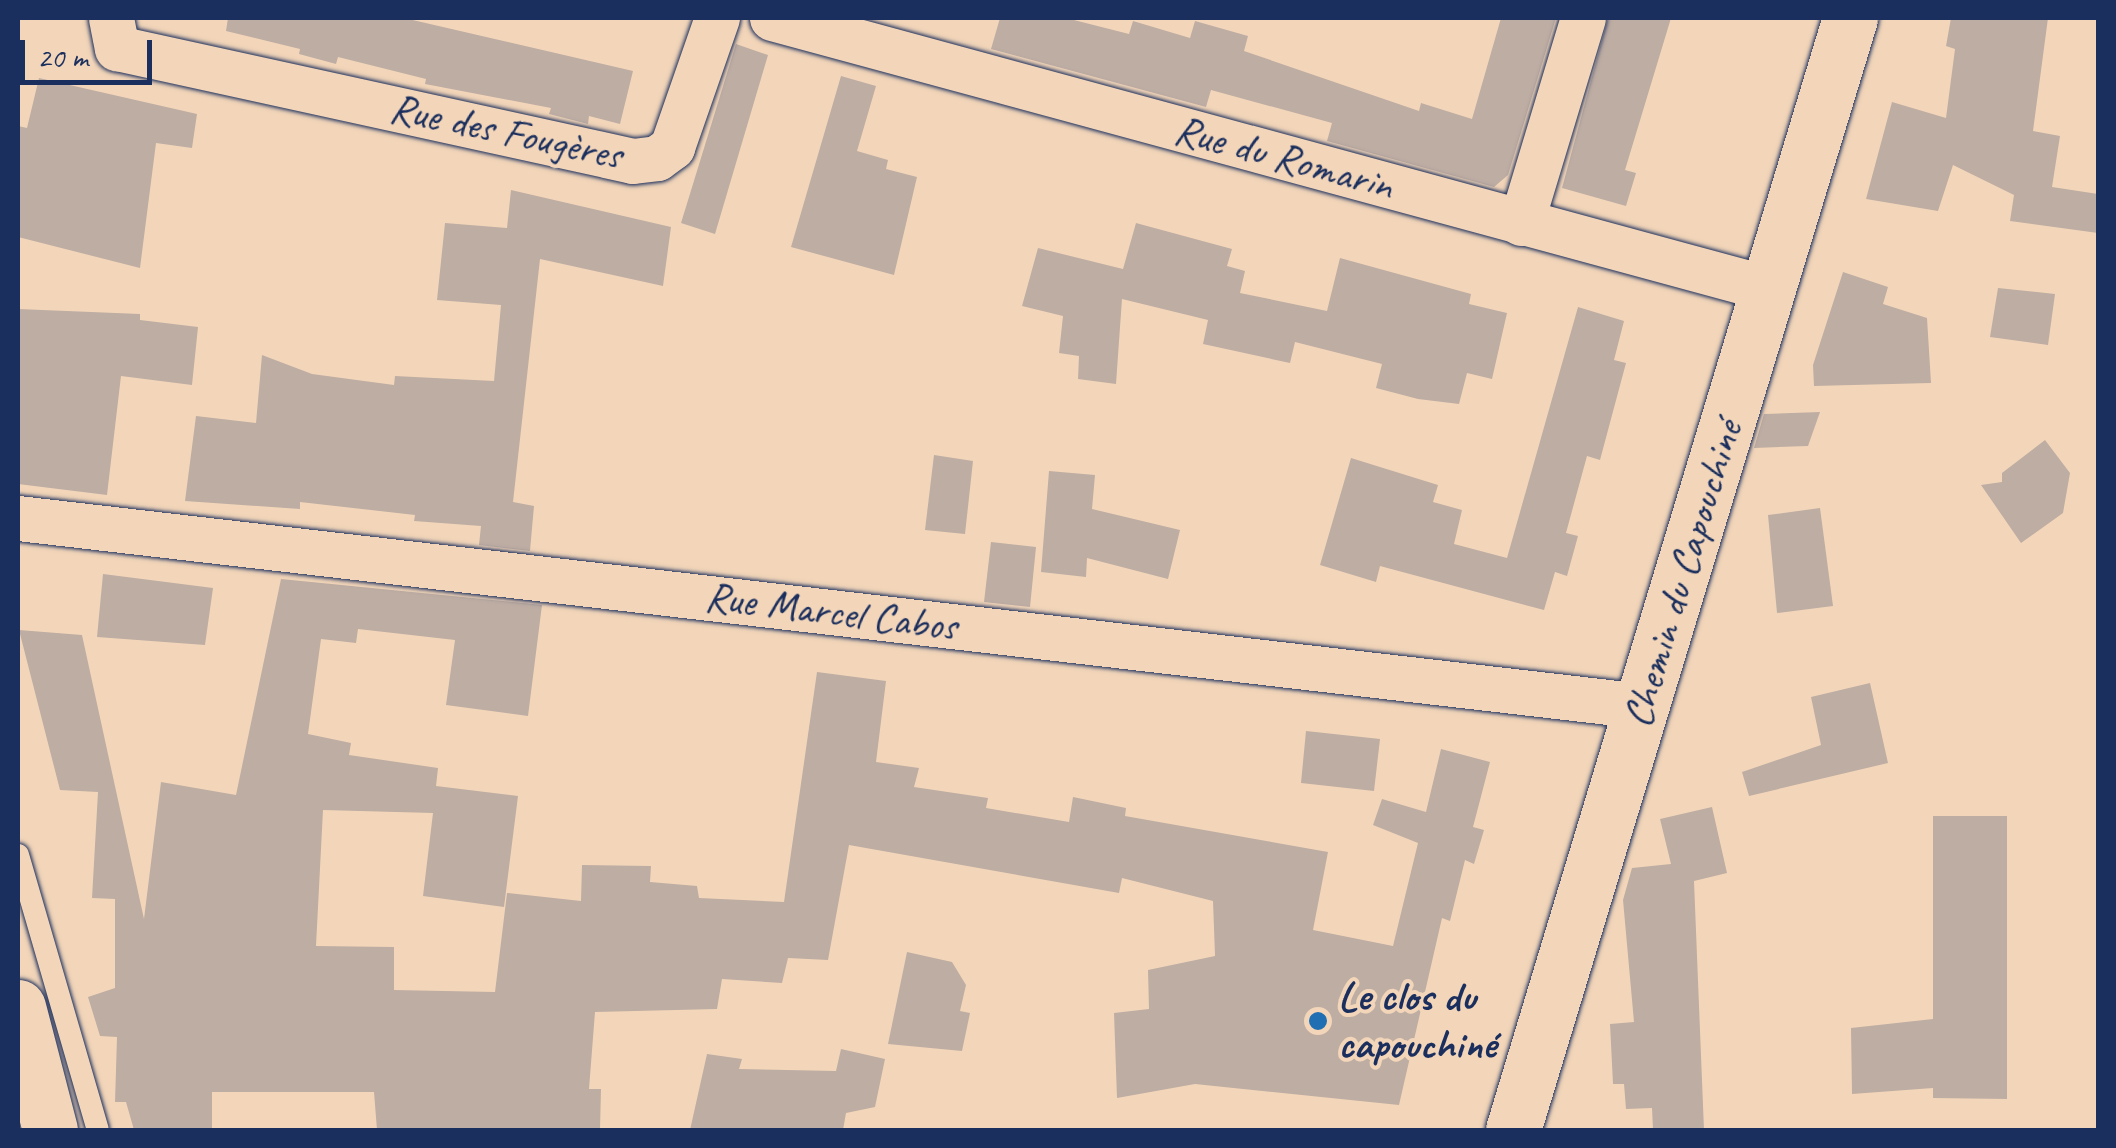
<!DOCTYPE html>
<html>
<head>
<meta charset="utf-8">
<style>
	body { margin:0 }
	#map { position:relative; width:2116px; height:1148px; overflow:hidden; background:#f3d6b9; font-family:Caveat,sans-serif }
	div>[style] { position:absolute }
	.building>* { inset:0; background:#beada3 }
	.roads { filter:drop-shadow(0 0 2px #1b2f5e) drop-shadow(0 0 2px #1b2f5e) }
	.service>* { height:22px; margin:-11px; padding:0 11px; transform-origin:11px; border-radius:11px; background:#f3d6b9 }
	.minor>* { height:45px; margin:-22.5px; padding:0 22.5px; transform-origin:22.5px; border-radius:22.5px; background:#f3d6b9 }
	.tertiary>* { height:55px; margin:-27.5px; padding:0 27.5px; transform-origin:27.5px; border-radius:27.5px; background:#f3d6b9 }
	.secondary>* { height:55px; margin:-27.5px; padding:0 27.5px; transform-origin:27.5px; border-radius:27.5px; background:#f3d6b9 }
	.dots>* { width:28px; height:28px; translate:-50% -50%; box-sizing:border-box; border:5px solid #f3d6b9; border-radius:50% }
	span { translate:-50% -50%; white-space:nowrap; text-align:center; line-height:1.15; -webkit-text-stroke:8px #f3d6b9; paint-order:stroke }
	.street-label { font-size:42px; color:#1b2f5e }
	.poi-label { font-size:42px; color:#1b2f5e; font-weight:700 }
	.left { translate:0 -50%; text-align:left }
	.frame { position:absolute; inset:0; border:20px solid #1b2f5e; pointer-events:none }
	.scale { position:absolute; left:20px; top:40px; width:132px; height:45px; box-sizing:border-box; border:5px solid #1b2f5e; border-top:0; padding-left:12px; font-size:30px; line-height:35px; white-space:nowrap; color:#1b2f5e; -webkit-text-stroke:8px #f3d6b9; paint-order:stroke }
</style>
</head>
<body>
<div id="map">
	<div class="building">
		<div style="clip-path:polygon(228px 18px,404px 18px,633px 71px,620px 124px,589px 116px,588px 124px,549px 114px,551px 108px,425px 84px,426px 79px,338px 57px,336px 64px,299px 54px,300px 49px,226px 31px)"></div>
		<div style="clip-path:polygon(1000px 18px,1066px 18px,1129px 34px,1133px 21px,1190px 38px,1195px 21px,1248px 36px,1244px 51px,1419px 111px,1421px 103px,1472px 119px,1501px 18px,1556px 18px,1508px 175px,1494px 187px,1327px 141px,1332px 123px,1211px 90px,1206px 107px,991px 49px)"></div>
		<div style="clip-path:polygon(1608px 18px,1671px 18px,1625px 170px,1636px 173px,1626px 206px,1562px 188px)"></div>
		<div style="clip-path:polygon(1951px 18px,2048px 18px,2033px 131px,2060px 136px,2052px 187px,2098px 194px,2098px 233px,2010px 221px,2014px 195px,1953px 165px,1938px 211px,1866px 199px,1892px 102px,1946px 118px,1955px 49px,1946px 46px)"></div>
		<div style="clip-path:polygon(736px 44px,768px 55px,715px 234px,681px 223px)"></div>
		<div style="clip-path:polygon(841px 76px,876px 86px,857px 151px,888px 160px,886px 169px,917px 177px,894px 275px,791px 247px)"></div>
		<div style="clip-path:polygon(39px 78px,197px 114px,192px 148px,156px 143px,140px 268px,18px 237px,18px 126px,27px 128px)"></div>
		<div style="clip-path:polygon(511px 190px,671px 227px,663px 286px,540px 259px,513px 502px,534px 506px,530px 551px,479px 545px,481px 526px,414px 521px,415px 515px,300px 502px,300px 509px,185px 501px,196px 416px,256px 423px,262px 355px,312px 374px,394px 385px,395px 376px,494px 381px,501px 305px,437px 300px,445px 223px,507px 228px)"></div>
		<div style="clip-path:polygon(1136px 223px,1232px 249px,1227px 266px,1245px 271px,1240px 293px,1327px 311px,1340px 258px,1471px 294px,1469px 304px,1507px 313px,1492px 379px,1467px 373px,1459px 404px,1418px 399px,1376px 388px,1382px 364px,1295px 342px,1290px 363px,1203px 344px,1208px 320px,1122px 299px,1116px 384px,1078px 379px,1079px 356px,1059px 353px,1063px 316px,1022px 306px,1038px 248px,1123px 269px)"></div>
		<div style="clip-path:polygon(1843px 272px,1888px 287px,1883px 304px,1927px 318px,1931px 383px,1814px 386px,1813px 365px)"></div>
		<div style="clip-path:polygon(1998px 288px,2055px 294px,2048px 345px,1990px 337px)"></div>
		<div style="clip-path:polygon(1578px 307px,1624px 321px,1614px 360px,1626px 363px,1600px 460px,1587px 456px,1566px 533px,1578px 536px,1567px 576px,1555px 572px,1544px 610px,1380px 566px,1376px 582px,1320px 565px,1351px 458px,1438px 485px,1433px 502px,1462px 510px,1454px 544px,1507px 558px)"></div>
		<div style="clip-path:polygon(18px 309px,140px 314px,140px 320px,198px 327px,192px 385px,121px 376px,107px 495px,18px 484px)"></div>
		<div style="clip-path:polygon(1820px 412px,1808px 446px,1754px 448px,1764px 414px)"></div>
		<div style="clip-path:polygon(2045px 440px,2070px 473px,2063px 513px,2021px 543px,1981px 485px,2002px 482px,2002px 473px)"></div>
		<div style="clip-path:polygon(934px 455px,973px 461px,965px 534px,925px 530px)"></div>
		<div style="clip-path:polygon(1049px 471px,1095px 475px,1092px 509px,1180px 530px,1168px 579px,1087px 558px,1086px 577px,1041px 572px)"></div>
		<div style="clip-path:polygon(1820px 508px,1833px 606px,1777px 613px,1768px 515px)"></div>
		<div style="clip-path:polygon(991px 542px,1036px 547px,1030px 607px,984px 602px)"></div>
		<div style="clip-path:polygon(103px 574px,213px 588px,205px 645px,97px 637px)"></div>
		<div style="clip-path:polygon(281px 579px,542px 605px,528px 716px,446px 705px,455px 640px,358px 629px,356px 643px,321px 639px,308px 734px,351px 743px,349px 755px,438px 768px,436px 786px,518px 796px,504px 907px,423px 896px,433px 813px,323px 810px,316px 946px,394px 947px,394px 990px,495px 992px,507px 893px,581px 901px,582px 865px,651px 866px,650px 882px,697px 886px,699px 898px,784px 902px,817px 672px,886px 681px,876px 762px,919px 768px,914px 787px,988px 798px,986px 808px,1069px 822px,1073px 797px,1126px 808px,1125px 816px,1328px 852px,1313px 930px,1393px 946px,1418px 843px,1373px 825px,1382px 799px,1426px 812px,1441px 749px,1490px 762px,1473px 827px,1484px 830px,1474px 864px,1465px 860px,1450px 921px,1442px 918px,1399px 1105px,1195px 1084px,1117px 1098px,1114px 1013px,1149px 1009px,1148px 970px,1215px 956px,1213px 901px,1122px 878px,1119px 893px,849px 845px,828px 960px,788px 958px,782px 983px,722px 979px,717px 1009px,595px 1012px,589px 1089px,601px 1089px,600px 1130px,377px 1130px,374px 1092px,212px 1092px,212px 1130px,134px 1130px,126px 1102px,115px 1102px,117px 1037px,100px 1036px,88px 997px,115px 988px,115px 899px,92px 898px,98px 792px,60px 790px,19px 630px,82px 635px,144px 919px,161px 782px,236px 795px)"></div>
		<div style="clip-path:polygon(1870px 683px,1888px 763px,1749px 796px,1742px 772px,1821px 745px,1811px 697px)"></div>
		<div style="clip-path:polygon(1306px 731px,1380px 739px,1374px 791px,1301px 783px)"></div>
		<div style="clip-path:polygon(1712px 807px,1727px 873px,1694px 881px,1704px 1130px,1653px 1130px,1652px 1108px,1626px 1109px,1624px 1084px,1613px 1084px,1610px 1024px,1634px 1022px,1623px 900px,1632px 868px,1671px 864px,1660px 819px)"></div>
		<div style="clip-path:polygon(1933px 816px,2007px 816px,2007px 1099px,1933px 1098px,1933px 1088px,1852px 1094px,1851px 1028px,1933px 1019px)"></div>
		<div style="clip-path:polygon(907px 952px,952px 962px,966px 985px,960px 1011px,970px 1013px,962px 1051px,888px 1044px)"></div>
		<div style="clip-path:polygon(841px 1049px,885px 1059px,875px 1107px,846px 1113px,843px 1130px,690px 1130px,707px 1054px,742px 1059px,739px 1069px,836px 1071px)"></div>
	</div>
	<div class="roads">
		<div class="service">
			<div style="left:18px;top:855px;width:286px;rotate:73.8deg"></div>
		</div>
		<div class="minor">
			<div style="left:111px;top:18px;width:31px;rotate:79deg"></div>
			<div style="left:117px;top:48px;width:528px;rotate:12.35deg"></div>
			<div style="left:633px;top:161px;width:24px;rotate:-7deg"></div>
			<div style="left:657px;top:158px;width:19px;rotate:-36deg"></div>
			<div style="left:672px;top:147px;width:137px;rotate:-70.8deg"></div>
			<div style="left:772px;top:18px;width:1034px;rotate:15.19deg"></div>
			<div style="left:1521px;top:223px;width:214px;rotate:-73.2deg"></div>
			<div style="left:18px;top:518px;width:1637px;rotate:6.6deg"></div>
		</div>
		<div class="tertiary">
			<div style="left:1513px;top:1130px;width:1162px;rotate:-73.14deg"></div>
		</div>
		<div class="secondary">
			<div style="left:18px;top:1007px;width:127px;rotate:75.4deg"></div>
		</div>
	</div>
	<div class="dots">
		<div style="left:1318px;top:1021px;background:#1f6fb2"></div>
	</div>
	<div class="street-label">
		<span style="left:506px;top:132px;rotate:12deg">Rue des Fougères</span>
		<span style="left:1284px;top:158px;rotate:15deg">Rue du Romarin</span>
		<span style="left:1683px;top:574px;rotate:-73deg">Chemin du Capouchiné</span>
		<span style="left:831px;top:612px;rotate:7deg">Rue Marcel Cabos</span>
	</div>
	<div class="poi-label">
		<span class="left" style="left:1338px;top:1021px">Le clos du<br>capouchiné</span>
	</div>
	<div class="frame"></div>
	<div class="scale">20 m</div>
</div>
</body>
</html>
